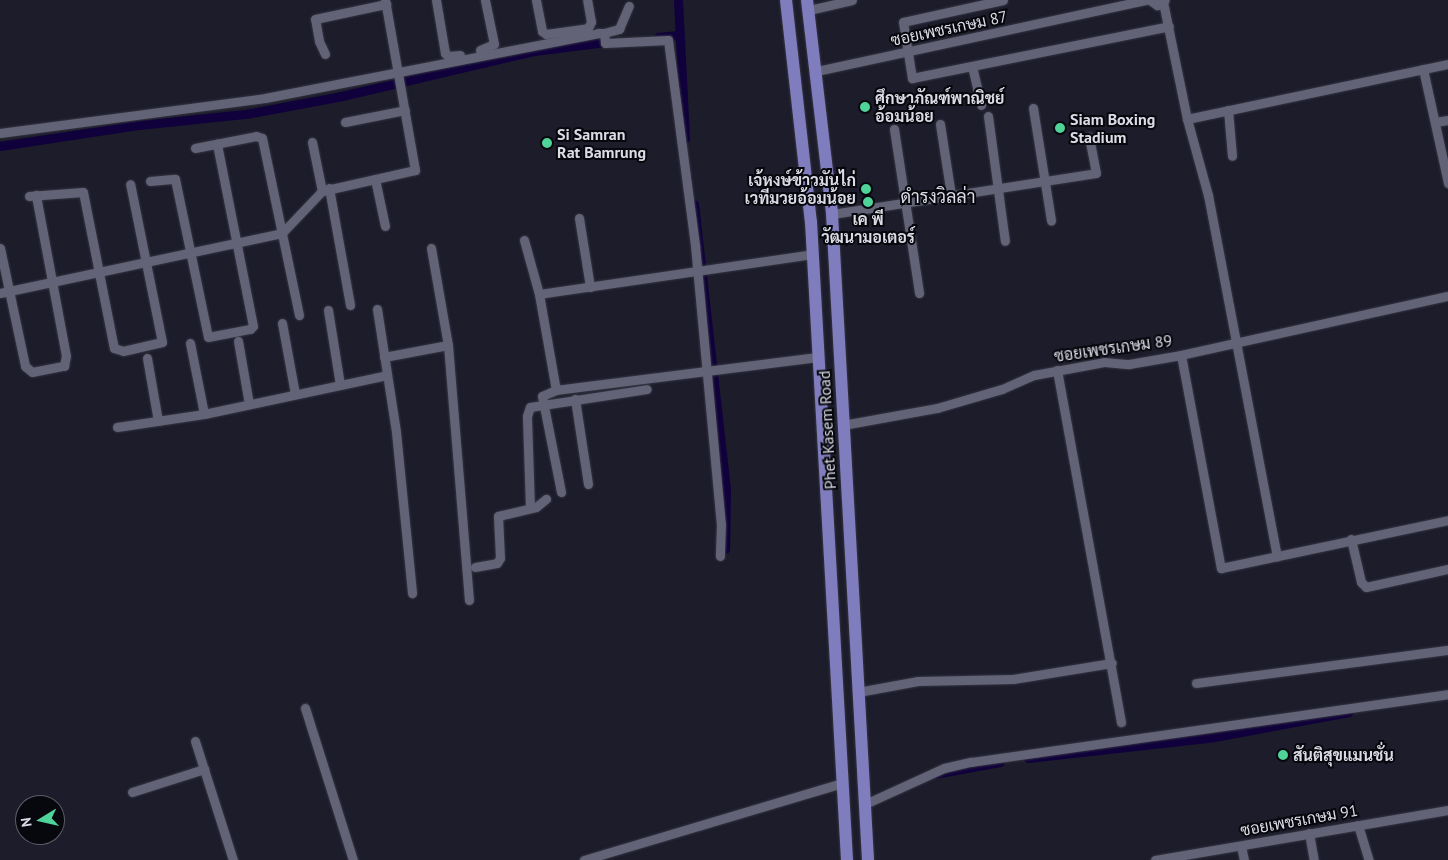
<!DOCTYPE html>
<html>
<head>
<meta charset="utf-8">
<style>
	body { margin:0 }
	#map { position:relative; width:1448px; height:860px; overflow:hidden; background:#1c1c2b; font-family:"PT Sans",Sarabun,sans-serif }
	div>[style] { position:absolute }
	.canal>* { height:9px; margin:-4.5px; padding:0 4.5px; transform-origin:4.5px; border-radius:4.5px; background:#10003c }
	.roads { filter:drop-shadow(0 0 1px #363542) drop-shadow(0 0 1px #363542) }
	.street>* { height:9px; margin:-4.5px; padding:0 4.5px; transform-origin:4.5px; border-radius:4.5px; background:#626376 }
	.primary>* { height:12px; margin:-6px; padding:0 6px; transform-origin:6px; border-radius:6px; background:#7f7dbd }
	.dots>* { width:14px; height:14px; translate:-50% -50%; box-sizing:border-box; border:2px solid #07070e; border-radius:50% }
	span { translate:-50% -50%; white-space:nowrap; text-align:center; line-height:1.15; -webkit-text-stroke:4px #07070e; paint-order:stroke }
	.street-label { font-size:16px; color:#dcdce7 }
	.poi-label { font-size:16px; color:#dcdce7; font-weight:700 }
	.left { translate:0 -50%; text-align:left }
	.right { translate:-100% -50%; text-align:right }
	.neighbourhood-label { font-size:18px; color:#dcdce7 }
	.north { position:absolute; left:15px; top:795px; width:50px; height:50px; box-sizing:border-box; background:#07070e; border:1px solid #5c5c65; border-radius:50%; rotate:261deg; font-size:14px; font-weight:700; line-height:20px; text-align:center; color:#dcdce7 }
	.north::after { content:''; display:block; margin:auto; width:18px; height:22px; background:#4fd398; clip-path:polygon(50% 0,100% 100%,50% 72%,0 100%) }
</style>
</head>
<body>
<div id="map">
	<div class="canal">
		<div style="left:678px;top:0;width:139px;rotate:87.1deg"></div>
		<div style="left:658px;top:37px;width:20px;rotate:-6deg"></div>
		<div style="left:0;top:146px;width:141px;rotate:-8.6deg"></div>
		<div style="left:139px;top:125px;width:108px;rotate:-5.9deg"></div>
		<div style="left:246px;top:114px;width:98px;rotate:-10.6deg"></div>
		<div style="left:342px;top:96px;width:197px;rotate:-13.2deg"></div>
		<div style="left:534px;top:51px;width:80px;rotate:-7.2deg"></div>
		<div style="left:694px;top:204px;width:286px;rotate:83.6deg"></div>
		<div style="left:726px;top:488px;width:61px;rotate:90.9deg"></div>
		<div style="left:1028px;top:758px;width:187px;rotate:-6.4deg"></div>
		<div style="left:1214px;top:737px;width:137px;rotate:-10.5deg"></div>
		<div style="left:934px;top:774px;width:67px;rotate:-10.3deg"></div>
	</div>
	<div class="roads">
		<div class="street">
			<div style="left:436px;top:0;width:54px;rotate:80.4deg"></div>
			<div style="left:445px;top:53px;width:4px;rotate:45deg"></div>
			<div style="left:448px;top:56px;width:12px;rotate:-5deg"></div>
			<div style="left:536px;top:0;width:32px;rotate:79deg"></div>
			<div style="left:542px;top:31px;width:5px;rotate:37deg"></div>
			<div style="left:546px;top:34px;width:42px;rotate:-8.1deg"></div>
			<div style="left:588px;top:28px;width:7px;rotate:-63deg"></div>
			<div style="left:591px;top:22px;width:22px;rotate:-100deg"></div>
			<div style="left:1003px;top:0;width:102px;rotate:167.6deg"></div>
			<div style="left:903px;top:22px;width:57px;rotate:80.9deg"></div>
			<div style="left:912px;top:78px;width:262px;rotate:-11.4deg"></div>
			<div style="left:1150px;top:0;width:9px;rotate:36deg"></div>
			<div style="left:1157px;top:5px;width:9px;rotate:-32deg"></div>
			<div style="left:1163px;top:2px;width:119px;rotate:78.4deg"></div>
			<div style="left:1187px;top:119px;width:79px;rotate:74.6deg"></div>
			<div style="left:1208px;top:195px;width:368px;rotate:79.2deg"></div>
			<div style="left:809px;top:10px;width:44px;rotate:-13.1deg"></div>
			<div style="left:604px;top:33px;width:16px;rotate:-15deg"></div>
			<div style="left:619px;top:29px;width:25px;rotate:-67deg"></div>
			<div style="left:480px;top:50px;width:15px;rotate:-23deg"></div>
			<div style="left:494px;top:44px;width:45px;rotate:-101.6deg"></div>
			<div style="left:325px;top:54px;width:14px;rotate:-115deg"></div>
			<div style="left:319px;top:41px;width:22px;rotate:-100deg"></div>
			<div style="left:315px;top:19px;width:73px;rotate:-11.9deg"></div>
			<div style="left:972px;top:66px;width:40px;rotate:77deg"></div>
			<div style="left:1423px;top:69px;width:117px;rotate:77.6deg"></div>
			<div style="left:817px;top:71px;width:336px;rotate:-12.2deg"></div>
			<div style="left:1033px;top:108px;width:114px;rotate:80.9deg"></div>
			<div style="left:1228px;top:110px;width:46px;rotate:85deg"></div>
			<div style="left:988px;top:116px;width:126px;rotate:82.3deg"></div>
			<div style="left:1187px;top:119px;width:267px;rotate:-11.9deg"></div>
			<div style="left:345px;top:122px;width:61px;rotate:-11.3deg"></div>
			<div style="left:1435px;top:122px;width:13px;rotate:-9deg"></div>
			<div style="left:940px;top:124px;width:72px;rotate:81.2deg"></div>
			<div style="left:894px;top:129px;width:166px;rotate:81.3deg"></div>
			<div style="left:0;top:133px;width:267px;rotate:-7.5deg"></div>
			<div style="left:265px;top:98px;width:339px;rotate:-11deg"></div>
			<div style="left:598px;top:33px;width:6px"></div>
			<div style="left:604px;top:33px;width:10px;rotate:84deg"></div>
			<div style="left:605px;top:43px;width:63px;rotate:-2.7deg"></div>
			<div style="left:668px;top:40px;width:207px;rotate:82.5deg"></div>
			<div style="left:695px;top:245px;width:280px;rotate:84.7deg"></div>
			<div style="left:721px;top:524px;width:32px;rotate:92deg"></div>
			<div style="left:312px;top:142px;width:50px;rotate:78.5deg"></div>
			<div style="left:195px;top:148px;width:62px;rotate:-11.1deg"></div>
			<div style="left:256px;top:136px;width:6px;rotate:18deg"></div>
			<div style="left:262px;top:138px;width:181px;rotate:78.2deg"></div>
			<div style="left:375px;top:179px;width:48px;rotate:78deg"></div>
			<div style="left:150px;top:181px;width:25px;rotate:-5deg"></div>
			<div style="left:175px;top:179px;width:161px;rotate:78.2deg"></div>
			<div style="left:208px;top:337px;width:43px;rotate:-10.8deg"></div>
			<div style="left:250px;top:329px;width:4px;rotate:-45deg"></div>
			<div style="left:253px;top:326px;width:186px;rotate:-101.2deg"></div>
			<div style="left:329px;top:188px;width:119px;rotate:79.8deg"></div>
			<div style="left:29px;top:196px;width:54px;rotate:-4.2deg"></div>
			<div style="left:83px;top:192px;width:159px;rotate:78.8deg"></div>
			<div style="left:114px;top:348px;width:9px;rotate:18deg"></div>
			<div style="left:123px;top:351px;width:40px;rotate:-13deg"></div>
			<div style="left:162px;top:342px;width:161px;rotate:-101.4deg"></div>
			<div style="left:832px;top:214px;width:267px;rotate:-8.8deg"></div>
			<div style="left:1096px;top:173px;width:37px;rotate:-101deg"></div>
			<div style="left:579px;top:218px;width:70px;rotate:80.9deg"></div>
			<div style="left:524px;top:240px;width:56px;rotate:74.5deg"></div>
			<div style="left:539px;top:294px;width:97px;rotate:80deg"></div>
			<div style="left:556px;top:390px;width:15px;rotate:157deg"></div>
			<div style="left:542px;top:396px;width:98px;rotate:78.8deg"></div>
			<div style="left:0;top:248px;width:121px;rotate:78deg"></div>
			<div style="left:25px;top:366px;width:9px;rotate:41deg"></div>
			<div style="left:32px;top:372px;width:33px;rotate:-11deg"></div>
			<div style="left:64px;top:366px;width:10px;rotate:-79deg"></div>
			<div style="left:66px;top:356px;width:164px;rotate:-100.6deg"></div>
			<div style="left:431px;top:248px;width:98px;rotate:80.1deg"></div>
			<div style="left:448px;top:345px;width:256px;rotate:85.3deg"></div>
			<div style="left:0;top:293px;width:288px;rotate:-12deg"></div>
			<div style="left:282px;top:233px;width:58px;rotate:-46.4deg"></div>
			<div style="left:322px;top:191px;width:95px;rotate:-12.7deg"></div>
			<div style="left:415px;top:170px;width:173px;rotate:-100deg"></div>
			<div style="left:539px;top:294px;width:277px;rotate:-8.3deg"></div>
			<div style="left:377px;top:309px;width:124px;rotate:81.2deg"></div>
			<div style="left:396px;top:432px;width:162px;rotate:84.3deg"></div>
			<div style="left:328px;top:310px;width:76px;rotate:80.9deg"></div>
			<div style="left:282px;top:323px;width:72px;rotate:79.6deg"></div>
			<div style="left:238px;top:341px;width:64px;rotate:80.1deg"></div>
			<div style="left:190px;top:343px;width:72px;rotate:78.8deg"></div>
			<div style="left:1181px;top:355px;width:217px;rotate:79.4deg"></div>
			<div style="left:1221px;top:568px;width:232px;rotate:-11.9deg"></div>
			<div style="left:384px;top:357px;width:65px;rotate:-10.6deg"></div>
			<div style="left:147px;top:358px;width:64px;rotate:80.1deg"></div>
			<div style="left:1057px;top:370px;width:358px;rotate:79.7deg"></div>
			<div style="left:556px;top:390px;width:265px;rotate:-7.2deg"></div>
			<div style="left:575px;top:399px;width:86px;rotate:81.3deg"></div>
			<div style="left:843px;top:425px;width:96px;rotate:-10.3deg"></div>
			<div style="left:937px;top:408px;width:68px;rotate:-16.3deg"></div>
			<div style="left:1002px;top:389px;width:35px;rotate:-24deg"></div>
			<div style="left:1034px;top:375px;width:71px;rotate:-10.5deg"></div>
			<div style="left:1104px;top:362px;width:25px;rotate:5deg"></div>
			<div style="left:1129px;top:364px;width:53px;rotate:-9.8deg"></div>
			<div style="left:1181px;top:355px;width:273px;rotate:-12.5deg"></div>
			<div style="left:117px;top:427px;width:88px;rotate:-8.5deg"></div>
			<div style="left:204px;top:414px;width:187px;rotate:-12deg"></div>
			<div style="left:530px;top:508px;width:92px;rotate:-91.9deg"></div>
			<div style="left:527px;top:416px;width:9px;rotate:-72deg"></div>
			<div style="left:530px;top:407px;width:118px;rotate:-8.7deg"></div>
			<div style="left:1351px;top:539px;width:44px;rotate:76.9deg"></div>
			<div style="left:1361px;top:582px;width:7px;rotate:45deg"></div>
			<div style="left:1366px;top:587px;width:84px;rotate:-12.4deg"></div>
			<div style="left:475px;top:567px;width:22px;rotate:-10deg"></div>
			<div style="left:497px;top:563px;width:6px;rotate:-59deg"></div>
			<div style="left:500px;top:558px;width:42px;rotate:-92.7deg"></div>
			<div style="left:498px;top:516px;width:39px;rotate:-13deg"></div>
			<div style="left:536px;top:507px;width:13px;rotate:-39deg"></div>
			<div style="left:1196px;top:683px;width:254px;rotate:-7.5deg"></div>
			<div style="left:858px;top:692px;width:61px;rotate:-10.4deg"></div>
			<div style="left:918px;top:681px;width:95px;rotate:-1.2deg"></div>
			<div style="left:1013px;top:679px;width:100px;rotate:-9.2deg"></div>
			<div style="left:305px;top:708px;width:159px;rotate:72.5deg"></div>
			<div style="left:195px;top:741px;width:125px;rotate:72.3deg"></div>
			<div style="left:132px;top:792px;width:76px;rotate:-17.7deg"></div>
			<div style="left:865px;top:804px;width:87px;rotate:-24.5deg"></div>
			<div style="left:944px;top:768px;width:28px;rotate:-13deg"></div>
			<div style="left:971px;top:762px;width:482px;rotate:-8.1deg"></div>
			<div style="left:1358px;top:825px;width:37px;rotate:73deg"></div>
			<div style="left:1309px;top:833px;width:27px;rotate:80deg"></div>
			<div style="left:1241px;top:846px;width:14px;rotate:78deg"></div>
			<div style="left:584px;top:860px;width:269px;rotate:-16.6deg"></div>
			<div style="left:1155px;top:860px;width:297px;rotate:-9.7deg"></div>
		</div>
		<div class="primary">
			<div style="left:786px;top:0;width:223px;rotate:83.6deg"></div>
			<div style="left:811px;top:222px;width:639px;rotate:86.77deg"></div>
			<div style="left:807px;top:0;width:215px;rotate:83.3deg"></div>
			<div style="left:832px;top:214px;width:647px;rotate:86.81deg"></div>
		</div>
	</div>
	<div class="dots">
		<div style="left:865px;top:107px;background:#4fd398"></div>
		<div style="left:1060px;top:128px;background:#4fd398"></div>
		<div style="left:547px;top:143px;background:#4fd398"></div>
		<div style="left:866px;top:189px;background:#4fd398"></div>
		<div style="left:868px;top:202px;background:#4fd398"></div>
		<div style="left:1283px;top:755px;background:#4fd398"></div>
	</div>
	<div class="street-label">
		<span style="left:949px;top:28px;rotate:-12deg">ซอยเพชรเกษม 87</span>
		<span style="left:1113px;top:348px;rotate:-8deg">ซอยเพชรเกษม 89</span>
		<span style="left:827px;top:430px;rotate:-93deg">Phet Kasem Road</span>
		<span style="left:1299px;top:820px;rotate:-10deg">ซอยเพชรเกษม 91</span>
	</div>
	<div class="poi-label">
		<span class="left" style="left:875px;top:107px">ศึกษาภัณฑ์พาณิชย์<br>อ้อมน้อย</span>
		<span class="left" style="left:1070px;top:128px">Siam Boxing<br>Stadium</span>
		<span class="left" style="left:557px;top:143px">Si Samran<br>Rat Bamrung</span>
		<span class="right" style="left:856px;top:189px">เจ้หงษ์ข้าวมันไก่<br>เวทีมวยอ้อมน้อย</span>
		<span style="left:868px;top:228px">เค พี<br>วัฒนามอเตอร์</span>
		<span class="left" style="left:1293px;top:755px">สันติสุขแมนชั่น</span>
	</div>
	<div class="neighbourhood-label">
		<span style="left:938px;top:197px">ดำรงวิลล่า</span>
	</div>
	<div class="north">N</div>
</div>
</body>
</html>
